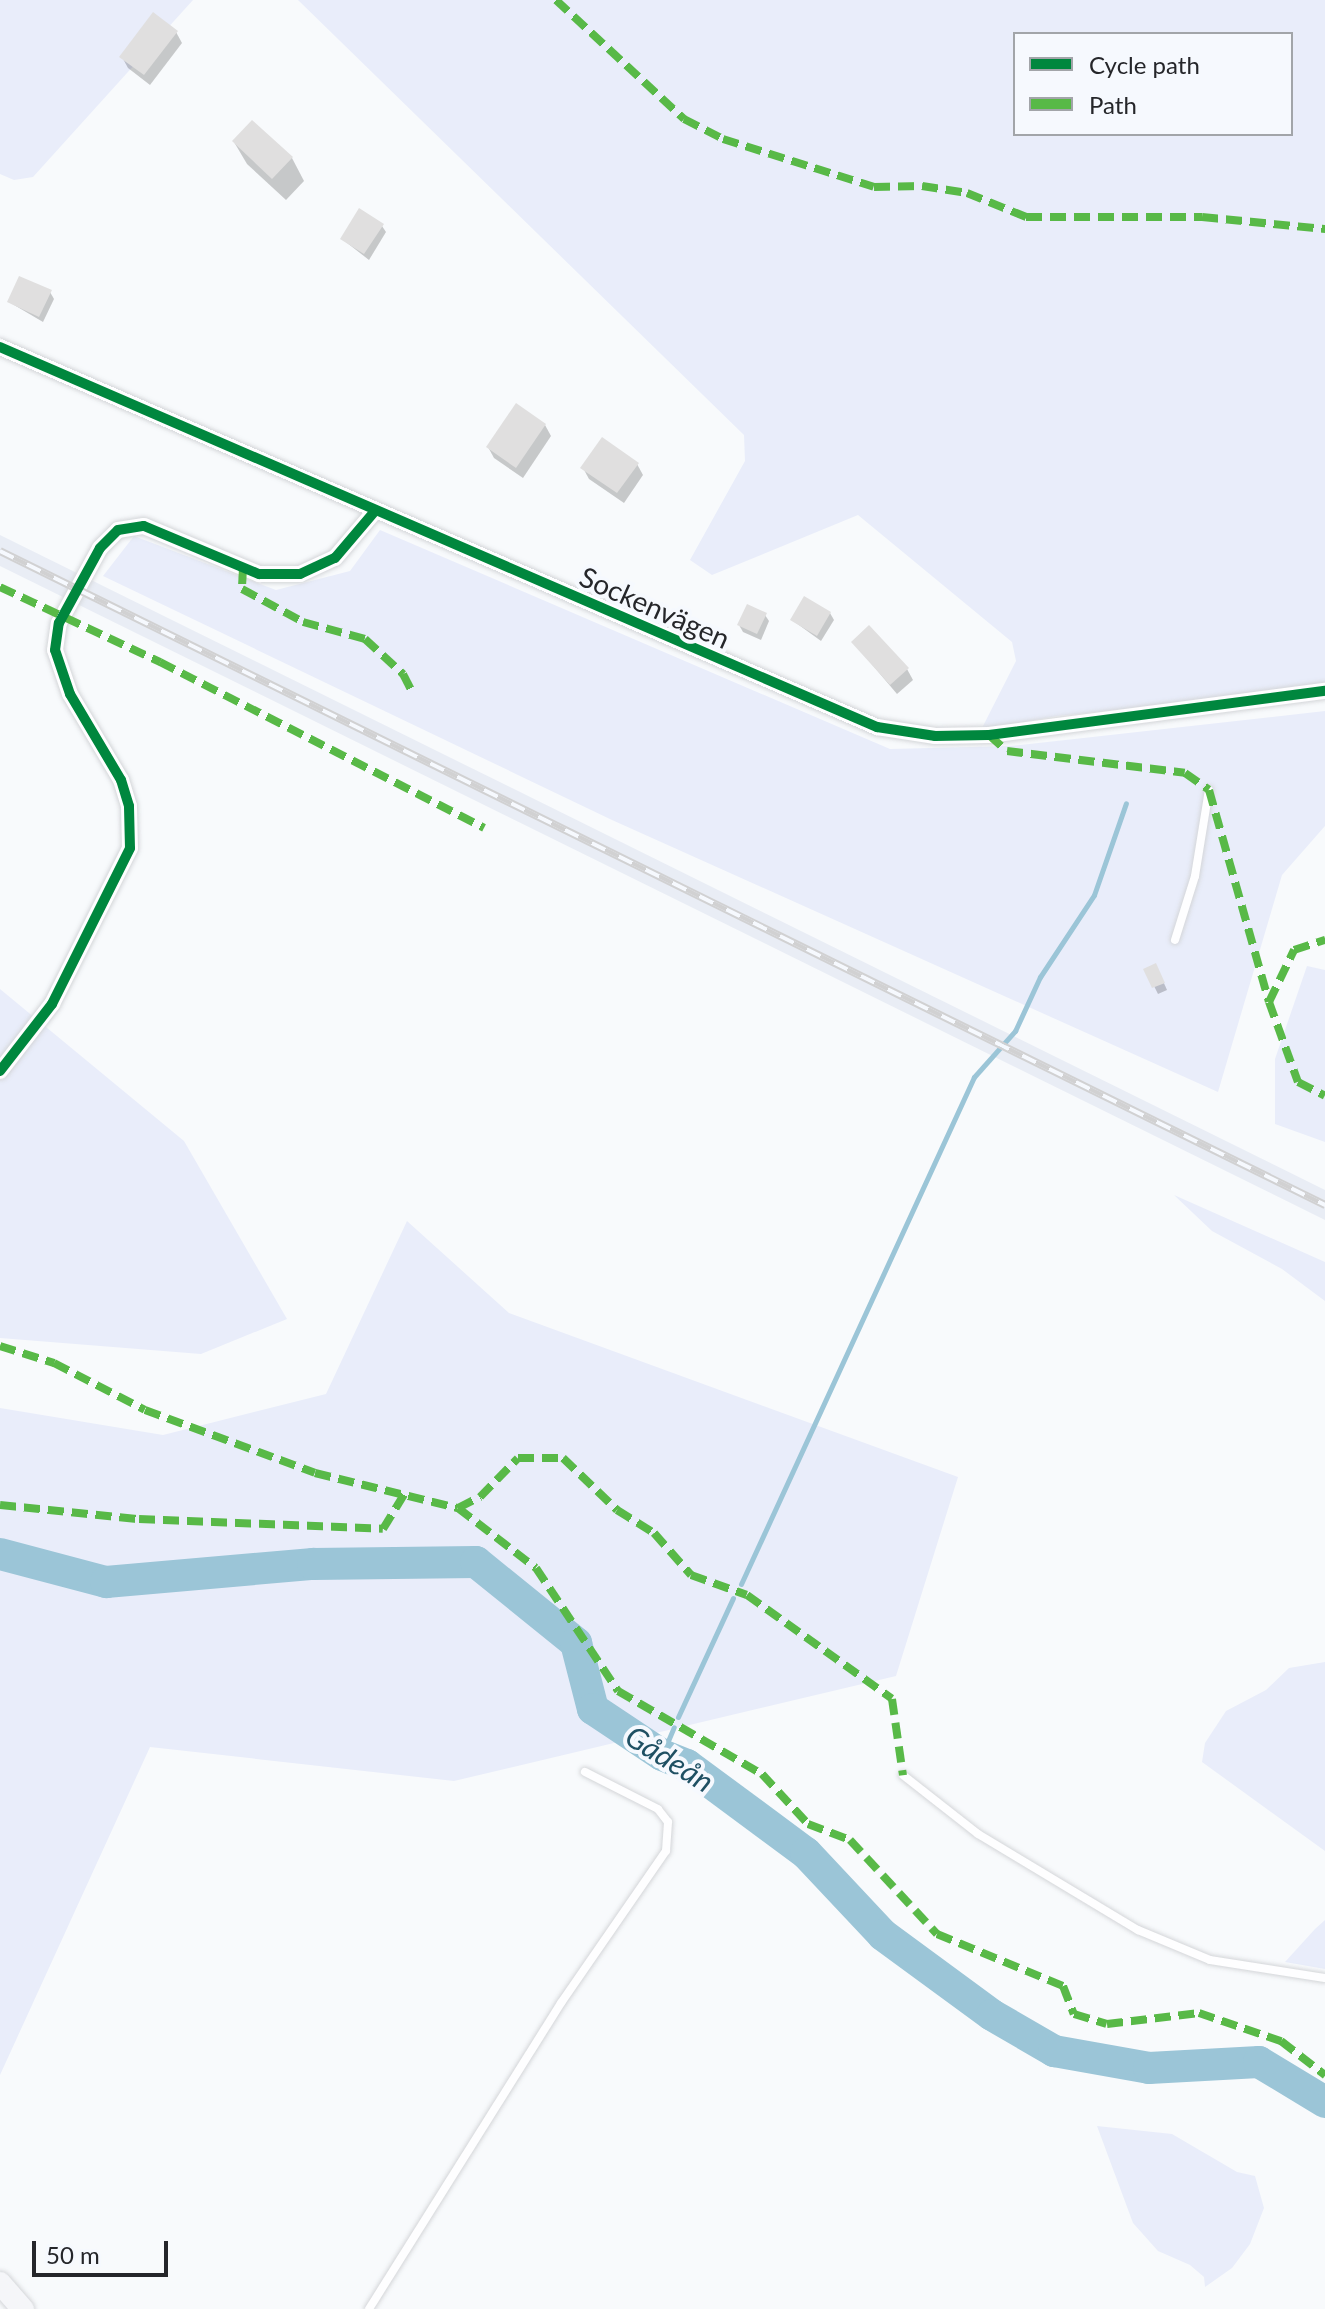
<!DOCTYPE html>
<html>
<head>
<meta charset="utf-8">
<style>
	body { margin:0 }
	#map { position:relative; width:1325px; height:2309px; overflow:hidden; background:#f8fafc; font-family:Lato,sans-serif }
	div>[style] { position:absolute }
	.built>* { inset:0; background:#e9edf5 }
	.green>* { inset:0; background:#e9edfa }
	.shadow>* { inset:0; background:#0003 }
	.stream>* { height:5px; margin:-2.5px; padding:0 2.5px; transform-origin:2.5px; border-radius:2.5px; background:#9bc5d7 }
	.river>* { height:32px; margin:-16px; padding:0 16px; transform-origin:16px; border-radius:16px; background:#9bc5d7 }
	.building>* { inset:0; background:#e0dfdf }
	.roads { filter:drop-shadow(0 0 2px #d4d6d9) drop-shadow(0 0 2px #d4d6d9) }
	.lane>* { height:8px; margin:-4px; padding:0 4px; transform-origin:4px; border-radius:4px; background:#fefeff }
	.street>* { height:16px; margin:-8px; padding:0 8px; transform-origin:8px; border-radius:8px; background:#fefeff }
	.secondary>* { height:22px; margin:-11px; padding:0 11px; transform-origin:11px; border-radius:11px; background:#f5f6f9 }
	.rail>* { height:8px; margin-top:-4px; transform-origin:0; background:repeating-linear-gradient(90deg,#f6f9fe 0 15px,#d1d1d2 0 30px); box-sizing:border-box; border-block:2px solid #d1d1d2 }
	.quiet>* { height:8px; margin-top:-4px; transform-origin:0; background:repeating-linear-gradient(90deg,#58b947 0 16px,transparent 0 24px) }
	.cycleway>* { height:10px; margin:-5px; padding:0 5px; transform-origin:5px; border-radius:5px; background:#00873e }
	span { translate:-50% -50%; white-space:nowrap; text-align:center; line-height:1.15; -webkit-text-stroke:8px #f6f9fe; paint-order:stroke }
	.street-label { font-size:28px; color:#25262a }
	.water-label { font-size:30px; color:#1f5063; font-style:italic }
	.legend { position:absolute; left:1013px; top:32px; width:280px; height:104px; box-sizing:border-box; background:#f6f9fe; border:2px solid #a2a5a9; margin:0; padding:10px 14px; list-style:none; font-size:24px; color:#25262a }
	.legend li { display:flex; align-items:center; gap:16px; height:40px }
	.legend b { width:40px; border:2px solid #a2a5a9 }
	.scale { position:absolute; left:32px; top:2241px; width:136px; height:36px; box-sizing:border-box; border:4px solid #25262a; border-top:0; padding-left:10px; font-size:24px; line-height:28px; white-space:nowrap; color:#25262a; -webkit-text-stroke:6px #f6f9fe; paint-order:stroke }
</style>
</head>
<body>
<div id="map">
	<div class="built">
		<div style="clip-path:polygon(0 535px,1325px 1190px,1325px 1220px,0 566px)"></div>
	</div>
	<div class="green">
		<div style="clip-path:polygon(0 0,193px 0,33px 177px,14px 180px,0 174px)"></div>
		<div style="clip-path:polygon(evenodd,298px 0,1325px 0,1325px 688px,1057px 716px,981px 730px,1016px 661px,1012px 642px,858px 515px,712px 575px,690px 560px,745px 461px,744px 435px,298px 0,1015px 34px,1291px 34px,1291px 134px,1015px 134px,1015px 34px)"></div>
		<div style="clip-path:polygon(380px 530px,890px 749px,1011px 746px,1325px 711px,1325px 826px,1282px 875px,1218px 1092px,612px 820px,103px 576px,134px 536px,276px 590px,350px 571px)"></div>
		<div style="clip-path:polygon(1307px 966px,1325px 970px,1325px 1142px,1275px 1124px,1275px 1059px)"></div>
		<div style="clip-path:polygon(0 989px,184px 1141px,287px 1319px,201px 1354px,0 1338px)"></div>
		<div style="clip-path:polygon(1174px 1195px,1325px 1262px,1325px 1301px,1282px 1269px,1212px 1231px)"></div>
		<div style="clip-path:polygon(407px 1221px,509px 1313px,958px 1477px,896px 1676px,454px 1781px,150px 1747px,0 2075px,0 1408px,163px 1435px,326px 1394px)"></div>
		<div style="clip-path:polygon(1325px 1662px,1325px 1851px,1202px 1762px,1205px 1743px,1226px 1711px,1266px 1690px,1289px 1668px)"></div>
		<div style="clip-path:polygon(1325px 1920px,1325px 1969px,1285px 1962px,1315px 1929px)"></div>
		<div style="clip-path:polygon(1097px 2126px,1172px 2134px,1237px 2172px,1255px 2176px,1264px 2208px,1250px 2244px,1232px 2268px,1205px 2287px,1204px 2277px,1190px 2265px,1158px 2251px,1133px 2223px)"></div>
	</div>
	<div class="shadow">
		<div style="clip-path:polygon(176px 32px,182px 43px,150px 85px,128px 68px,122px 57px)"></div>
		<div style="clip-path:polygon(234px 142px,292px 158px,304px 181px,286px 200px,247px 164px)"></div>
		<div style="clip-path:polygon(382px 226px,386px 232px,369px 260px,342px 239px)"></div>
		<div style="clip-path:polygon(50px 292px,54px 299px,43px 322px,9px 302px)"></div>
		<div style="clip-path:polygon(545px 425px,551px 436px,523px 478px,494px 458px,488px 447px)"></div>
		<div style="clip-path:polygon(637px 464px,643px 475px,624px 503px,589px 479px,583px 468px)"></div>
		<div style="clip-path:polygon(830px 613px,834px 620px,821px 641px,792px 620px)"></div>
		<div style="clip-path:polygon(765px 615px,769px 621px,761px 640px,743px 632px,739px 625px)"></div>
		<div style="clip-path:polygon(853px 642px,907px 669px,913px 680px,897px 694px)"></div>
		<div style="clip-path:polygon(1146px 970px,1159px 972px,1167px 990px,1158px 994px)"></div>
	</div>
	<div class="stream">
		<div style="left:741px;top:1584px;width:558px;rotate:-65.32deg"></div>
		<div style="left:974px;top:1077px;width:62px;rotate:-48.3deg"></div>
		<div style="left:1015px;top:1031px;width:60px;rotate:-65.2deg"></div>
		<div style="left:1040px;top:977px;width:98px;rotate:-56.6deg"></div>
		<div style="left:1094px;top:895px;width:97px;rotate:-70.8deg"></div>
		<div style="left:678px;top:1717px;width:131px;rotate:-65.2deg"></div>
		<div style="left:662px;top:1755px;width:30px;rotate:-67deg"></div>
	</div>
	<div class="river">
		<div style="left:0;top:1554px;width:110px;rotate:14.8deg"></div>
		<div style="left:106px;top:1582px;width:208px;rotate:-5deg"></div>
		<div style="left:313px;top:1564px;width:163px;rotate:-0.7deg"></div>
		<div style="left:476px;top:1562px;width:129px;rotate:39deg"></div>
		<div style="left:576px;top:1643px;width:68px;rotate:75.6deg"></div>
		<div style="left:593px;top:1709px;width:83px;rotate:33.7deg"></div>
		<div style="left:662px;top:1755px;width:27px;rotate:22deg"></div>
		<div style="left:687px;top:1765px;width:148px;rotate:36.5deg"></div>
		<div style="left:806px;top:1853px;width:112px;rotate:46.8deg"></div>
		<div style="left:883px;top:1935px;width:135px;rotate:36.3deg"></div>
		<div style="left:992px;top:2015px;width:72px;rotate:30.1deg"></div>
		<div style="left:1054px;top:2051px;width:97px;rotate:10.1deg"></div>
		<div style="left:1149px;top:2068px;width:110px;rotate:-3.1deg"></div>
		<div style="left:1259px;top:2062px;width:77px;rotate:31.2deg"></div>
	</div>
	<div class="building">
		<div style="clip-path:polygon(153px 12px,178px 31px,144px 75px,119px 57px)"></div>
		<div style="clip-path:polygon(252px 120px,293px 157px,272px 179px,232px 141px)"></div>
		<div style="clip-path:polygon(359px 208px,384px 224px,364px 254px,340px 239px)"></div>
		<div style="clip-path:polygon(19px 276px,52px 290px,39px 317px,7px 302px)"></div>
		<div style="clip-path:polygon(516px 403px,546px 424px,516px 468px,486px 447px)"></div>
		<div style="clip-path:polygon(602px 437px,639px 463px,617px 493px,580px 468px)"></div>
		<div style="clip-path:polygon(804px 596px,831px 612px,817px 636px,790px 620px)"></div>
		<div style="clip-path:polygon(747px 604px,767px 613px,757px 634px,737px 625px)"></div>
		<div style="clip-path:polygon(869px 625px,909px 668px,890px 685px,851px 642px)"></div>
		<div style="clip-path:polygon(1156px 963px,1165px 983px,1152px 988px,1143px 969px)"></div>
	</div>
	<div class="roads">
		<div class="lane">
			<div style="left:1175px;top:940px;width:67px;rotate:-72.6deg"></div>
			<div style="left:1195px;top:876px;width:87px;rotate:-80.8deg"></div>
			<div style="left:903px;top:1775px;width:95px;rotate:38.2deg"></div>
			<div style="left:978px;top:1834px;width:187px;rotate:31deg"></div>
			<div style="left:1138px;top:1930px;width:78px;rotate:22.6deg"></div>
			<div style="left:1210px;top:1960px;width:116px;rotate:8.9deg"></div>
			<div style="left:369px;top:2309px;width:361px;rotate:-57.9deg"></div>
			<div style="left:561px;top:2003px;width:185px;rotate:-55.4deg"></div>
			<div style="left:666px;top:1851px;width:29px;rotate:-86deg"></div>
			<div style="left:668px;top:1822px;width:16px;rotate:-128deg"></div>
			<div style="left:658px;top:1809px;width:82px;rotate:-153.1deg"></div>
		</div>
		<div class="street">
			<div style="left:0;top:347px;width:956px;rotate:23.43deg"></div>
			<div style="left:877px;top:727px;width:59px;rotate:8.8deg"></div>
			<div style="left:935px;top:736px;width:54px;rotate:-1.1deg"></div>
			<div style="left:989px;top:735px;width:339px;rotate:-7.5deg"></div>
			<div style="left:0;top:1071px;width:85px;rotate:-52.2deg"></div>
			<div style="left:52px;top:1004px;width:174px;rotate:-63.4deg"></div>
			<div style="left:130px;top:848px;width:42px;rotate:-91.4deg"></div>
			<div style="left:129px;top:806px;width:27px;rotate:-107deg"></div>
			<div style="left:121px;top:780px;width:100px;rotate:-120.7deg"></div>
			<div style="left:70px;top:694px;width:46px;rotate:-108.8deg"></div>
			<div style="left:55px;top:650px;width:27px;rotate:-82deg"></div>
			<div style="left:59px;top:623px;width:85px;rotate:-61.3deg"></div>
			<div style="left:100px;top:548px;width:25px;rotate:-45deg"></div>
			<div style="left:118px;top:530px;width:26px;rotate:-9deg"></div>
			<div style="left:144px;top:526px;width:125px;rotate:22.7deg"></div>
			<div style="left:259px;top:574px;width:41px"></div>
			<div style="left:300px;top:574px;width:38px;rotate:-25deg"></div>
			<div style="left:335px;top:558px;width:62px;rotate:-49.6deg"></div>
		</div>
		<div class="secondary">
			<div style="left:0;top:2283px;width:35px;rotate:49deg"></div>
		</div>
	</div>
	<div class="rail">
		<div style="left:0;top:551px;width:1478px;rotate:26.27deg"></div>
	</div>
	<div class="quiet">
		<div style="left:556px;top:0;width:175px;rotate:42.9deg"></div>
		<div style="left:684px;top:119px;width:44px;rotate:27.1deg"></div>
		<div style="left:723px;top:139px;width:158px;rotate:17.6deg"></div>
		<div style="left:874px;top:187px;width:48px;rotate:-1.2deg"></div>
		<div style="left:922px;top:186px;width:46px;rotate:8.8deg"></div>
		<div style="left:967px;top:193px;width:64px;rotate:22.1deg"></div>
		<div style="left:1026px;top:217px;width:176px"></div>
		<div style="left:1202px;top:217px;width:124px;rotate:5.6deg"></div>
		<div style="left:243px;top:568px;width:21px;rotate:93deg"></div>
		<div style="left:242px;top:589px;width:69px;rotate:28.4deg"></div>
		<div style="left:303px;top:622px;width:64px;rotate:15.3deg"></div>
		<div style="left:365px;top:639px;width:52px;rotate:42.6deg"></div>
		<div style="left:403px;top:674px;width:18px;rotate:63deg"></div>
		<div style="left:0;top:587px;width:177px;rotate:25.1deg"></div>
		<div style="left:160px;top:662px;width:364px;rotate:27.1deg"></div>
		<div style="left:989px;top:735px;width:24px;rotate:42deg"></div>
		<div style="left:1007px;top:751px;width:179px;rotate:7deg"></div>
		<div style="left:1185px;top:773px;width:29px;rotate:35deg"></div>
		<div style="left:1209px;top:790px;width:220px;rotate:74.2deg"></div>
		<div style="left:1269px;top:1002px;width:85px;rotate:70.1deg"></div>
		<div style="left:1298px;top:1082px;width:30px;rotate:27deg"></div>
		<div style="left:1269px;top:1002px;width:58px;rotate:-64.3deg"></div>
		<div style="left:1294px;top:950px;width:33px;rotate:-18deg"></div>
		<div style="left:0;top:1346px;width:57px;rotate:17.5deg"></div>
		<div style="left:54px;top:1363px;width:102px;rotate:27.3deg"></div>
		<div style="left:145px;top:1410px;width:181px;rotate:20.3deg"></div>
		<div style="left:315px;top:1473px;width:147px;rotate:13.8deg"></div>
		<div style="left:458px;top:1508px;width:25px;rotate:-27deg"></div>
		<div style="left:480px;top:1497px;width:54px;rotate:-45.7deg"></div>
		<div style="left:518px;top:1458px;width:45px"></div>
		<div style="left:563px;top:1458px;width:75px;rotate:43.9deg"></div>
		<div style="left:617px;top:1510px;width:44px;rotate:31.9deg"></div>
		<div style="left:654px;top:1533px;width:56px;rotate:48.6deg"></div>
		<div style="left:691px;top:1575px;width:59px;rotate:19.7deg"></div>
		<div style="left:747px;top:1595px;width:178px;rotate:35.6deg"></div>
		<div style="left:892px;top:1699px;width:77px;rotate:81.8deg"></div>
		<div style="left:0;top:1505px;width:140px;rotate:5.8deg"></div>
		<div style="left:139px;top:1519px;width:244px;rotate:2.3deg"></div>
		<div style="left:383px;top:1529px;width:42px;rotate:-58.6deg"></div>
		<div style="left:458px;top:1508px;width:98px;rotate:37.6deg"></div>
		<div style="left:536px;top:1568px;width:148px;rotate:56.3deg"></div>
		<div style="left:618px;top:1691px;width:166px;rotate:30deg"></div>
		<div style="left:762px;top:1774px;width:68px;rotate:47.4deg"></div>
		<div style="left:808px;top:1824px;width:45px;rotate:20.9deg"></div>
		<div style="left:850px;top:1840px;width:128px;rotate:47.2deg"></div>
		<div style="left:937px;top:1934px;width:136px;rotate:22.4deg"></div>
		<div style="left:1063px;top:1986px;width:30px;rotate:69deg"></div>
		<div style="left:1074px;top:2014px;width:34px;rotate:17deg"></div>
		<div style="left:1107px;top:2024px;width:93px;rotate:-6.8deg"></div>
		<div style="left:1199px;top:2013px;width:87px;rotate:18.9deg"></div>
		<div style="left:1281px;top:2041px;width:56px;rotate:37.7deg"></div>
	</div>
	<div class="cycleway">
		<div style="left:0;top:347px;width:956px;rotate:23.43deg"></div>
		<div style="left:877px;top:727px;width:59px;rotate:8.8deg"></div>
		<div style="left:935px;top:736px;width:54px;rotate:-1.1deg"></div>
		<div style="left:989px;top:735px;width:339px;rotate:-7.5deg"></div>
		<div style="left:0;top:1071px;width:85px;rotate:-52.2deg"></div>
		<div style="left:52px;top:1004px;width:174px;rotate:-63.4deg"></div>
		<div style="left:130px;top:848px;width:42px;rotate:-91.4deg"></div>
		<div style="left:129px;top:806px;width:27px;rotate:-107deg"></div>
		<div style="left:121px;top:780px;width:100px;rotate:-120.7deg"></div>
		<div style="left:70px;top:694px;width:46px;rotate:-108.8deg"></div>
		<div style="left:55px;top:650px;width:27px;rotate:-82deg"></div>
		<div style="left:59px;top:623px;width:85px;rotate:-61.3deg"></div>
		<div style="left:100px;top:548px;width:25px;rotate:-45deg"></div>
		<div style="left:118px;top:530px;width:26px;rotate:-9deg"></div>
		<div style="left:144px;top:526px;width:125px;rotate:22.7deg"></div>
		<div style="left:259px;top:574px;width:41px"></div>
		<div style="left:300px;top:574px;width:38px;rotate:-25deg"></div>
		<div style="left:335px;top:558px;width:62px;rotate:-49.6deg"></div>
	</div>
	<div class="street-label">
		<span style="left:655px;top:607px;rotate:24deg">Sockenvägen</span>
	</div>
	<div class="water-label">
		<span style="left:670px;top:1758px;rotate:32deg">Gådeån</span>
	</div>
	<ul class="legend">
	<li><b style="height:10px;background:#00873e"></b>Cycle path</li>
	<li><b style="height:10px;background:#58b947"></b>Path</li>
	</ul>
	<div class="scale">50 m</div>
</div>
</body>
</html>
